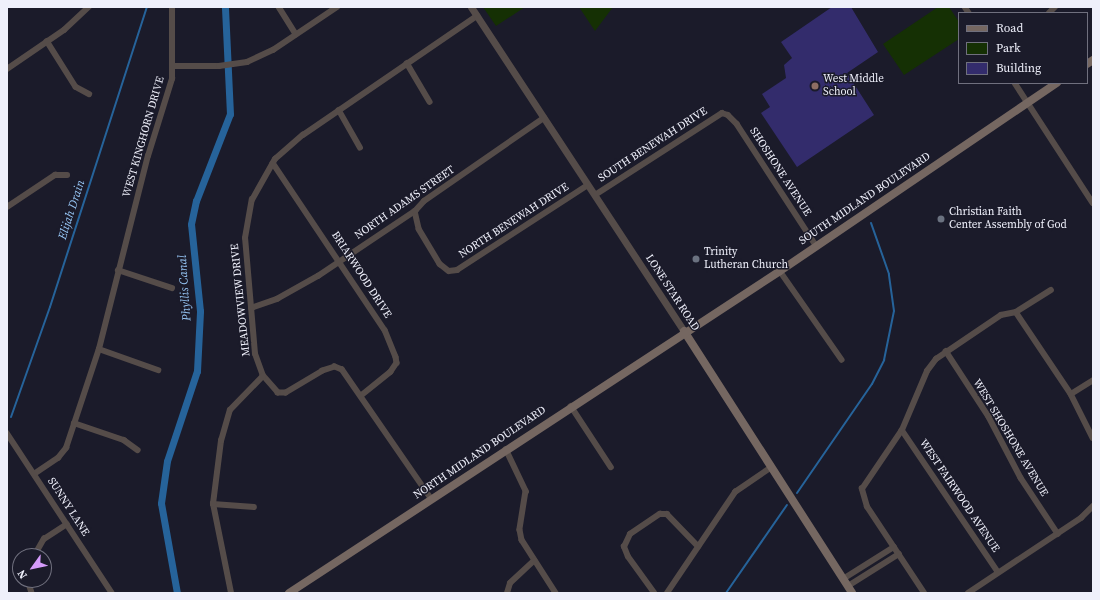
<!DOCTYPE html>
<html>
<head>
<meta charset="utf-8">
<style>
	body { margin:0 }
	#map { position:relative; width:1100px; height:600px; overflow:hidden; background:#1b1b2a; font-family:"Source Serif 4",serif }
	div>[style] { position:absolute }
	.green>* { inset:0; background:#153004 }
	.stream>* { height:2px; margin:-1px; padding:0 1px; transform-origin:1px; border-radius:1px; background:#26639a }
	.canal>* { height:7px; margin:-3.5px; padding:0 3.5px; transform-origin:3.5px; border-radius:3.5px; background:#26639a }
	.building>* { inset:0; background:#332c6c }
	.minor>* { height:5.5px; margin:-2.75px; padding:0 2.75px; transform-origin:2.75px; border-radius:2.75px; background:#554c49 }
	.tertiary>* { height:7px; margin:-3.5px; padding:0 3.5px; transform-origin:3.5px; border-radius:3.5px; background:#554c49 }
	.secondary>* { height:8px; margin:-4px; padding:0 4px; transform-origin:4px; border-radius:4px; background:#756761 }
	.dots>* { width:11px; height:11px; translate:-50% -50%; box-sizing:border-box; border:2px solid #1b1b2a; border-radius:50% }
	span { translate:-50% -50%; white-space:nowrap; text-align:center; line-height:1.15; -webkit-text-stroke:3px #1b1b2a; paint-order:stroke }
	.poi-label { font-size:11px; color:#eff0fb }
	.left { translate:0 -50%; text-align:left }
	.street-label { font-size:11px; color:#eff0fb }
	.water-label { font-size:12px; color:#95c3f2; font-style:italic }
	.frame { position:absolute; inset:0; border:8px solid #eff0fb; pointer-events:none }
	.legend { position:absolute; left:958px; top:12px; width:130px; height:72px; box-sizing:border-box; background:#1b1b2a; border:1px solid #70707e; margin:0; padding:5px 7px; list-style:none; font-size:12px; color:#eff0fb }
	.legend li { display:flex; align-items:center; gap:8px; height:20px }
	.legend b { width:20px; border:1px solid #70707e }
	.north { position:absolute; left:12px; top:548px; width:40px; height:40px; box-sizing:border-box; background:#1b1b2a; border:1px solid #70707e; border-radius:50%; rotate:237deg; font-size:11px; font-weight:700; line-height:16px; text-align:center; color:#eff0fb }
	.north::after { content:''; display:block; margin:auto; width:14px; height:18px; background:#d59bfb; clip-path:polygon(50% 0,100% 100%,50% 72%,0 100%) }
</style>
</head>
<body>
<div id="map">
	<div class="green">
		<div style="clip-path:polygon(483px 7px,525px 7px,496px 26px)"></div>
		<div style="clip-path:polygon(579px 7px,613px 7px,595px 31px)"></div>
		<div style="clip-path:polygon(938px 7px,949px 7px,959px 22px,959px 39px,904px 75px,883px 44px)"></div>
	</div>
	<div class="stream">
		<div style="left:11px;top:417px;width:117px;rotate:-70.5deg"></div>
		<div style="left:50px;top:307px;width:315px;rotate:-72.1deg"></div>
		<div style="left:797px;top:493px;width:132px;rotate:-55.5deg"></div>
		<div style="left:872px;top:384px;width:27px;rotate:-63deg"></div>
		<div style="left:884px;top:360px;width:50px;rotate:-78.5deg"></div>
		<div style="left:894px;top:311px;width:37px;rotate:-98deg"></div>
		<div style="left:889px;top:274px;width:54px;rotate:-109.4deg"></div>
		<div style="left:726px;top:593px;width:107px;rotate:-55.3deg"></div>
	</div>
	<div class="canal">
		<div style="left:177px;top:593px;width:91px;rotate:-100.1deg"></div>
		<div style="left:161px;top:503px;width:42px;rotate:-81.9deg"></div>
		<div style="left:167px;top:461px;width:95px;rotate:-71.6deg"></div>
		<div style="left:197px;top:371px;width:60px;rotate:-87.1deg"></div>
		<div style="left:200px;top:311px;width:87px;rotate:-95.9deg"></div>
		<div style="left:191px;top:224px;width:24px;rotate:-78deg"></div>
		<div style="left:196px;top:201px;width:93px;rotate:-68.7deg"></div>
		<div style="left:230px;top:114px;width:107px;rotate:-92.7deg"></div>
	</div>
	<div class="building">
		<div style="clip-path:polygon(832px 7px,851px 7px,878px 52px,847px 73px,874px 115px,797px 167px,761px 113px,770px 107px,762px 94px,786px 78px,784px 65px,792px 58px,781px 42px)"></div>
	</div>
	<div class="minor">
		<div style="left:279px;top:7px;width:32px;rotate:58deg"></div>
		<div style="left:965px;top:7px;width:7px;rotate:56deg"></div>
		<div style="left:1049px;top:13px;width:8px;rotate:-45deg"></div>
		<div style="left:47px;top:41px;width:54px;rotate:57.8deg"></div>
		<div style="left:76px;top:87px;width:15px;rotate:28deg"></div>
		<div style="left:407px;top:63px;width:45px;rotate:59.5deg"></div>
		<div style="left:173px;top:66px;width:46px"></div>
		<div style="left:219px;top:66px;width:28px;rotate:-8deg"></div>
		<div style="left:247px;top:62px;width:29px;rotate:-25deg"></div>
		<div style="left:273px;top:50px;width:77px;rotate:-33.9deg"></div>
		<div style="left:7px;top:69px;width:69px;rotate:-34.4deg"></div>
		<div style="left:64px;top:30px;width:34px;rotate:-43deg"></div>
		<div style="left:1015px;top:83px;width:143px;rotate:57deg"></div>
		<div style="left:339px;top:110px;width:43px;rotate:60.4deg"></div>
		<div style="left:273px;top:163px;width:201px;rotate:56.2deg"></div>
		<div style="left:385px;top:330px;width:29px;rotate:68deg"></div>
		<div style="left:396px;top:357px;width:6px;rotate:81deg"></div>
		<div style="left:397px;top:363px;width:11px;rotate:124deg"></div>
		<div style="left:391px;top:372px;width:38px;rotate:141deg"></div>
		<div style="left:595px;top:195px;width:151px;rotate:-32.8deg"></div>
		<div style="left:722px;top:113px;width:6px;rotate:18deg"></div>
		<div style="left:728px;top:115px;width:13px;rotate:45deg"></div>
		<div style="left:737px;top:124px;width:145px;rotate:56.9deg"></div>
		<div style="left:7px;top:207px;width:58px;rotate:-33.7deg"></div>
		<div style="left:55px;top:175px;width:12px"></div>
		<div style="left:415px;top:211px;width:18px;rotate:77deg"></div>
		<div style="left:419px;top:229px;width:41px;rotate:59deg"></div>
		<div style="left:440px;top:264px;width:11px;rotate:38deg"></div>
		<div style="left:449px;top:271px;width:8px;rotate:-7deg"></div>
		<div style="left:457px;top:270px;width:156px;rotate:-33deg"></div>
		<div style="left:118px;top:270px;width:57px;rotate:18.4deg"></div>
		<div style="left:780px;top:271px;width:108px;rotate:55.1deg"></div>
		<div style="left:251px;top:308px;width:28px;rotate:-19deg"></div>
		<div style="left:277px;top:299px;width:47px;rotate:-29.3deg"></div>
		<div style="left:318px;top:276px;width:117px;rotate:-33.8deg"></div>
		<div style="left:415px;top:211px;width:13px;rotate:-48deg"></div>
		<div style="left:424px;top:201px;width:146px;rotate:-34.7deg"></div>
		<div style="left:1016px;top:312px;width:99px;rotate:56.1deg"></div>
		<div style="left:1071px;top:394px;width:49px;rotate:63.4deg"></div>
		<div style="left:99px;top:349px;width:63px;rotate:19.6deg"></div>
		<div style="left:946px;top:351px;width:79px;rotate:56.9deg"></div>
		<div style="left:989px;top:417px;width:69px;rotate:62.3deg"></div>
		<div style="left:1021px;top:478px;width:67px;rotate:56.5deg"></div>
		<div style="left:1071px;top:394px;width:26px;rotate:-32deg"></div>
		<div style="left:571px;top:406px;width:73px;rotate:56.7deg"></div>
		<div style="left:74px;top:423px;width:53px;rotate:18.8deg"></div>
		<div style="left:124px;top:440px;width:17px;rotate:36deg"></div>
		<div style="left:902px;top:430px;width:171px;rotate:55.9deg"></div>
		<div style="left:7px;top:433px;width:191px;rotate:56.7deg"></div>
		<div style="left:506px;top:449px;width:47px;rotate:64.5deg"></div>
		<div style="left:526px;top:491px;width:39px;rotate:99deg"></div>
		<div style="left:520px;top:530px;width:10px;rotate:79deg"></div>
		<div style="left:522px;top:540px;width:63px;rotate:57.3deg"></div>
		<div style="left:34px;top:474px;width:29px;rotate:-34deg"></div>
		<div style="left:58px;top:458px;width:13px;rotate:-51deg"></div>
		<div style="left:66px;top:448px;width:104px;rotate:-71.6deg"></div>
		<div style="left:99px;top:349px;width:199px;rotate:-75.8deg"></div>
		<div style="left:148px;top:156px;width:81px;rotate:-72.7deg"></div>
		<div style="left:172px;top:79px;width:72px;rotate:-90deg"></div>
		<div style="left:431px;top:499px;width:157px;rotate:-124.6deg"></div>
		<div style="left:342px;top:370px;width:8px;rotate:-157deg"></div>
		<div style="left:335px;top:367px;width:13px;rotate:162deg"></div>
		<div style="left:323px;top:371px;width:43px;rotate:149.3deg"></div>
		<div style="left:286px;top:393px;width:8px;rotate:180deg"></div>
		<div style="left:278px;top:393px;width:23px;rotate:-131deg"></div>
		<div style="left:263px;top:376px;width:23px;rotate:-110deg"></div>
		<div style="left:255px;top:354px;width:116px;rotate:-94.9deg"></div>
		<div style="left:245px;top:238px;width:39px;rotate:-80deg"></div>
		<div style="left:252px;top:200px;width:47px;rotate:-60.7deg"></div>
		<div style="left:275px;top:159px;width:37px;rotate:-41deg"></div>
		<div style="left:303px;top:135px;width:211px;rotate:-34.4deg"></div>
		<div style="left:213px;top:504px;width:41px;rotate:4.2deg"></div>
		<div style="left:34px;top:556px;width:20px;rotate:-60deg"></div>
		<div style="left:44px;top:539px;width:27px;rotate:-33deg"></div>
		<div style="left:843px;top:579px;width:60px;rotate:-32.1deg"></div>
		<div style="left:28px;top:580px;width:14px;rotate:73deg"></div>
		<div style="left:848px;top:586px;width:60px;rotate:-32.1deg"></div>
		<div style="left:231px;top:593px;width:91px;rotate:-101.4deg"></div>
		<div style="left:213px;top:504px;width:64px;rotate:-82.8deg"></div>
		<div style="left:221px;top:441px;width:32px;rotate:-74deg"></div>
		<div style="left:230px;top:410px;width:47px;rotate:-45.9deg"></div>
		<div style="left:507px;top:593px;width:10px;rotate:-73deg"></div>
		<div style="left:510px;top:583px;width:33px;rotate:-43deg"></div>
		<div style="left:654px;top:593px;width:44px;rotate:-125.8deg"></div>
		<div style="left:628px;top:557px;width:11px;rotate:-112deg"></div>
		<div style="left:624px;top:547px;width:14px;rotate:-65deg"></div>
		<div style="left:630px;top:534px;width:36px;rotate:-34deg"></div>
		<div style="left:660px;top:514px;width:7px"></div>
		<div style="left:667px;top:514px;width:45px;rotate:45.9deg"></div>
		<div style="left:667px;top:593px;width:122px;rotate:-56deg"></div>
		<div style="left:735px;top:492px;width:42px;rotate:-34.4deg"></div>
		<div style="left:924px;top:593px;width:103px;rotate:-123.5deg"></div>
		<div style="left:867px;top:507px;width:19px;rotate:-106deg"></div>
		<div style="left:862px;top:489px;width:71px;rotate:-55.9deg"></div>
		<div style="left:902px;top:430px;width:64px;rotate:-67deg"></div>
		<div style="left:927px;top:371px;width:15px;rotate:-53deg"></div>
		<div style="left:936px;top:359px;width:78px;rotate:-34.1deg"></div>
		<div style="left:1001px;top:315px;width:15px;rotate:-11deg"></div>
		<div style="left:1016px;top:312px;width:41px;rotate:-32.2deg"></div>
		<div style="left:968px;top:593px;width:136px;rotate:-33.6deg"></div>
		<div style="left:1081px;top:518px;width:17px;rotate:-45deg"></div>
	</div>
	<div class="tertiary">
		<div style="left:471px;top:7px;width:388px;rotate:56.7deg"></div>
	</div>
	<div class="secondary">
		<div style="left:1087px;top:64px;width:7px;rotate:-34deg"></div>
		<div style="left:684px;top:331px;width:311px;rotate:57.3deg"></div>
		<div style="left:289px;top:593px;width:587px;rotate:-33.26deg"></div>
		<div style="left:780px;top:271px;width:335px;rotate:-34.2deg"></div>
	</div>
	<div class="dots">
		<div style="left:815px;top:86px;background:#8d6e63"></div>
		<div style="left:941px;top:219px;background:#6b7280"></div>
		<div style="left:696px;top:259px;background:#6b7280"></div>
	</div>
	<div class="poi-label">
		<span class="left" style="left:823px;top:86px">West Middle<br>School</span>
		<span class="left" style="left:949px;top:219px">Christian Faith<br>Center Assembly of God</span>
		<span class="left" style="left:704px;top:259px">Trinity<br>Lutheran Church</span>
	</div>
	<div class="street-label">
		<span style="left:144px;top:137px;rotate:-74deg">WEST KINGHORN DRIVE</span>
		<span style="left:653px;top:145px;rotate:-33deg">SOUTH BENEWAH DRIVE</span>
		<span style="left:780px;top:172px;rotate:57deg">SHOSHONE AVENUE</span>
		<span style="left:865px;top:199px;rotate:-34deg">SOUTH MIDLAND BOULEVARD</span>
		<span style="left:405px;top:203px;rotate:-35deg">NORTH ADAMS STREET</span>
		<span style="left:514px;top:221px;rotate:-33deg">NORTH BENEWAH DRIVE</span>
		<span style="left:361px;top:275px;rotate:57deg">BRIARWOOD DRIVE</span>
		<span style="left:672px;top:293px;rotate:57deg">LONE STAR ROAD</span>
		<span style="left:241px;top:300px;rotate:-96deg">MEADOWVIEW DRIVE</span>
		<span style="left:1010px;top:438px;rotate:59deg">WEST SHOSHONE AVENUE</span>
		<span style="left:480px;top:453px;rotate:-34deg">NORTH MIDLAND BOULEVARD</span>
		<span style="left:959px;top:496px;rotate:56deg">WEST FAIRWOOD AVENUE</span>
		<span style="left:68px;top:507px;rotate:57deg">SUNNY LANE</span>
	</div>
	<div class="water-label">
		<span style="left:72px;top:210px;rotate:-72deg">Elijah Drain</span>
		<span style="left:185px;top:288px;rotate:-94deg">Phyllis Canal</span>
	</div>
	<div class="frame"></div>
	<ul class="legend">
	<li><b style="height:5px;background:#756761"></b>Road</li>
	<li><b style="height:11px;background:#153004"></b>Park</li>
	<li><b style="height:11px;background:#332c6c"></b>Building</li>
	</ul>
	<div class="north">N</div>
</div>
</body>
</html>
